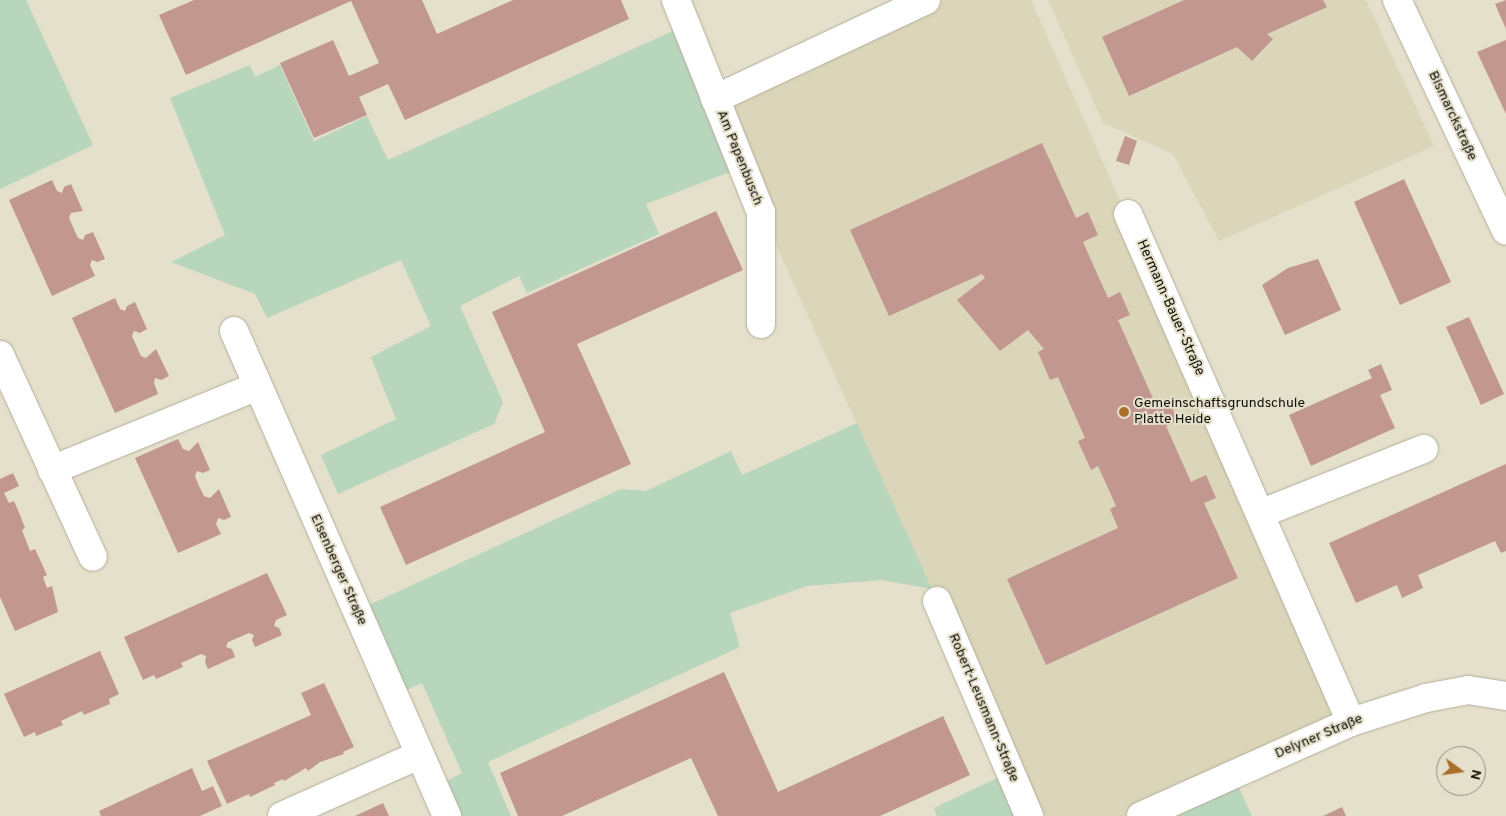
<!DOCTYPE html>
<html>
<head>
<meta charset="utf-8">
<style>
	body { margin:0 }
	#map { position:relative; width:1506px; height:816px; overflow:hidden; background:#e4e0cb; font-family:Overpass,sans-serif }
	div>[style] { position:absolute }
	.built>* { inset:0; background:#dbd5b9 }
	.green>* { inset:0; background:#b8d6bb }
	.building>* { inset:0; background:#c19790 }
	.roads { filter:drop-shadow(0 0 1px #b3ae9b) drop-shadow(0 0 1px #b3ae9b) }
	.minor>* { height:28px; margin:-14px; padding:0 14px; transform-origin:14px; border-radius:14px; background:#fff }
	.dots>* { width:14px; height:14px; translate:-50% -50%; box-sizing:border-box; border:2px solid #e4e0cb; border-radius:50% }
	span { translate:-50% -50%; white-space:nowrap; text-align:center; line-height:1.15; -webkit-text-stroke:4px #e4e0cb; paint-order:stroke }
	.street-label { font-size:14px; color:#111009 }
	.poi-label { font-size:14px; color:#111009 }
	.left { translate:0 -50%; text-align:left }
	.north { position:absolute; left:1436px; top:746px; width:50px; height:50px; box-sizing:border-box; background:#e4e0cb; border:1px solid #908d7d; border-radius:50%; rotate:104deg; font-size:14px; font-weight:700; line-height:20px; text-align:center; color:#111009 }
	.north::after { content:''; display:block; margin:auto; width:18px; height:22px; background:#a7712c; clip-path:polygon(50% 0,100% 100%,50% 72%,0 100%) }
</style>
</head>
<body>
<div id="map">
	<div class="built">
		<div style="clip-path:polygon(926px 0,1031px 0,1351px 722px,1136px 816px,1029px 816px,937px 601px,761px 212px,715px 99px)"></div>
		<div style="clip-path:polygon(1048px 0,1366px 0,1434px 146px,1219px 241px,1173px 154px,1103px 123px)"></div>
	</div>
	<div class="green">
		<div style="clip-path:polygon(0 0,26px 0,93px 145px,0 189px)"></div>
		<div style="clip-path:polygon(686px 25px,743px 167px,646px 204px,659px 234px,527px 293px,519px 276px,460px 306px,503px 402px,494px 424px,338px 494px,321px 455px,396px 419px,371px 357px,431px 326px,401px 260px,267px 318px,255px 294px,171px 262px,225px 235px,170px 98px,250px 65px,255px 77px,280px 65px,314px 141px,367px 116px,388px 160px)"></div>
		<div style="clip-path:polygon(857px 423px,932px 589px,881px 580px,807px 586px,730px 613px,740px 647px,488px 762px,511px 816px,447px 816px,434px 787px,462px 773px,422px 683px,393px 696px,356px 611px,621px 489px,646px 491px,731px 451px,742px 475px)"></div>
		<div style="clip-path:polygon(1010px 772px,1029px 816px,937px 816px,934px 808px)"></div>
		<div style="clip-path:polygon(1233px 775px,1252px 816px,1138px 816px)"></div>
	</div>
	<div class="building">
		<div style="clip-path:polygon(194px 0,422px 0,437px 34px,513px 0,621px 0,629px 19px,405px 120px,388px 84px,359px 97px,367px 115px,314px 138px,280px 63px,333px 40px,349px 76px,379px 63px,351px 1px,186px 75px,159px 15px)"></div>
		<div style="clip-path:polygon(1184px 0,1323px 0,1327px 7px,1267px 34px,1273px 39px,1252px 61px,1237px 47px,1129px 96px,1102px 37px)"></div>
		<div style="clip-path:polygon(1506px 0,1506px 29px,1495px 4px)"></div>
		<div style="clip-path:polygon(1506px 40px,1506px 114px,1477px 52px)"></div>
		<div style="clip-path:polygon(1125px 136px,1137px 141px,1129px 165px,1116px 161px)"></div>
		<div style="clip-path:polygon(1042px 143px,1076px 218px,1088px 212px,1098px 235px,1083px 242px,1108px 298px,1120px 292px,1130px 315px,1118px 320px,1155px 403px,1168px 398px,1178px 421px,1166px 426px,1191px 482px,1206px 475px,1216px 498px,1204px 503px,1238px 578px,1046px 665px,1007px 579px,1118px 528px,1110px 509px,1116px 506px,1098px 466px,1091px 470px,1078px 441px,1085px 438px,1058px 377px,1050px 380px,1038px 352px,1044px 349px,1028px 330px,1000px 351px,957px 300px,985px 278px,982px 274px,889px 316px,850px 230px)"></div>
		<div style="clip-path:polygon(1404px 179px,1451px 282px,1400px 305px,1354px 202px)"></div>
		<div style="clip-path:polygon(52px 180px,57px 191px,62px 193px,64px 187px,71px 184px,83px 211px,71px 213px,69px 218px,78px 238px,83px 240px,85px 235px,93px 232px,105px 259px,97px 262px,92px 260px,90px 265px,95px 276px,52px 296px,9px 200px)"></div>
		<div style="clip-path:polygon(716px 211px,743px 270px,577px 344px,631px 464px,406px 565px,380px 507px,545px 432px,492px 312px)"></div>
		<div style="clip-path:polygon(1318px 259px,1341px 310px,1285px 335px,1262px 285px,1288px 268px)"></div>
		<div style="clip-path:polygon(115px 298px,120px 309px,125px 311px,127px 306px,135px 302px,147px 329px,140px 333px,134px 331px,132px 336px,141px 356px,146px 358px,156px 349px,169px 376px,161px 380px,155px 378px,154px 383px,158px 394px,115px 413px,72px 318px)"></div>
		<div style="clip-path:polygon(1469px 317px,1504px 394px,1481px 405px,1446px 327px)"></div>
		<div style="clip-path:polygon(1381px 364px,1392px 390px,1380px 395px,1395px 428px,1311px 466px,1289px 415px,1372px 378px,1368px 370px)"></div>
		<div style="clip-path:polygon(178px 439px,183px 449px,189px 451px,198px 442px,210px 470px,203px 473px,197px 471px,195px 476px,199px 486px,204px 496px,210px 498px,219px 489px,231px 517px,224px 520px,218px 518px,216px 524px,221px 534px,178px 553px,135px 458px)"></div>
		<div style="clip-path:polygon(1506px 464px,1506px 551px,1501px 553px,1495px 541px,1418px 575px,1423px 588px,1402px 598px,1397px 585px,1356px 603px,1329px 543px)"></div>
		<div style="clip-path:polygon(13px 473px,19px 486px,4px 493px,9px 503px,14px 501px,20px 515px,25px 528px,22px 530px,30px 551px,35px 549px,47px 575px,43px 577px,47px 588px,52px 586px,58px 612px,15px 631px,0 597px,0 479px)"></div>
		<div style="clip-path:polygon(267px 573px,287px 615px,276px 620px,274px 626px,279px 628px,282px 635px,255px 647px,252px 640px,254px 635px,249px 633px,228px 642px,226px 647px,232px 649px,235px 657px,208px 669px,205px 662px,206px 656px,201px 654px,181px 663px,183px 667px,156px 679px,154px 675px,143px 680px,124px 637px)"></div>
		<div style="clip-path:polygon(100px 651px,119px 694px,109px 699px,110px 704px,84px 715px,82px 711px,61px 721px,63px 725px,36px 736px,35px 732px,24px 737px,4px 694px)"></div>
		<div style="clip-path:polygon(724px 672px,778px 792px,943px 716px,970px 775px,880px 816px,718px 816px,691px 758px,562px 816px,518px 816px,500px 773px)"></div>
		<div style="clip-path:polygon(324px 683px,354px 747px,343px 752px,344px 754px,320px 762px,308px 771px,306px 768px,284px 781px,283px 779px,274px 783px,275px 785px,250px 797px,249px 794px,227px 804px,207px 761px,311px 715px,301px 693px)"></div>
		<div style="clip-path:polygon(192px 768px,202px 791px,213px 786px,222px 806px,200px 816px,101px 816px,99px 811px)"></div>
		<div style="clip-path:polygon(383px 803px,389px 816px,355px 816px)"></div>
		<div style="clip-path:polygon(1342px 807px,1346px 816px,1323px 816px)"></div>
	</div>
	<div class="roads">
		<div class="minor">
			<div style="left:676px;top:0;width:228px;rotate:68.2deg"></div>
			<div style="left:761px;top:212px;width:112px;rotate:90deg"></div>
			<div style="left:1397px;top:0;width:255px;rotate:64.7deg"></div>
			<div style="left:715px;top:99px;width:233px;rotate:-25.1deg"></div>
			<div style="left:1128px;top:214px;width:555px;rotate:66.3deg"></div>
			<div style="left:234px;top:331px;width:530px;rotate:66.29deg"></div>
			<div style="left:0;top:355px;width:222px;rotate:65.3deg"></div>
			<div style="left:52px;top:470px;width:222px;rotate:-22.2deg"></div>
			<div style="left:1262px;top:513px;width:174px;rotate:-21.6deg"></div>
			<div style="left:937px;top:601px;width:234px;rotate:66.8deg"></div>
			<div style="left:282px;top:816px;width:150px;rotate:-24deg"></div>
			<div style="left:1141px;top:816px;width:230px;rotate:-24.1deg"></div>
			<div style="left:1351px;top:722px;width:79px;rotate:-17.7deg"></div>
			<div style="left:1426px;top:698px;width:43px;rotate:-10.8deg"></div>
			<div style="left:1468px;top:690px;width:38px;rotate:9deg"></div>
		</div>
	</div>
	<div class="dots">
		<div style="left:1124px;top:412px;background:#a7712c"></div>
	</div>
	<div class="street-label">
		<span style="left:1452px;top:116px;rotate:65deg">Bismarckstraße</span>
		<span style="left:739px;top:158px;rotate:68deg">Am Papenbusch</span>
		<span style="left:1170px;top:308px;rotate:66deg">Hermann-Bauer-Straße</span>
		<span style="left:338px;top:570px;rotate:66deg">Eisenberger Straße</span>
		<span style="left:983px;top:708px;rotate:67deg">Robert-Leusmann-Straße</span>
		<span style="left:1319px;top:737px;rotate:-23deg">Delyner Straße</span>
	</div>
	<div class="poi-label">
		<span class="left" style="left:1134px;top:412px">Gemeinschaftsgrundschule<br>Platte Heide</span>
	</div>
	<div class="north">N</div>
</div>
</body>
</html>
